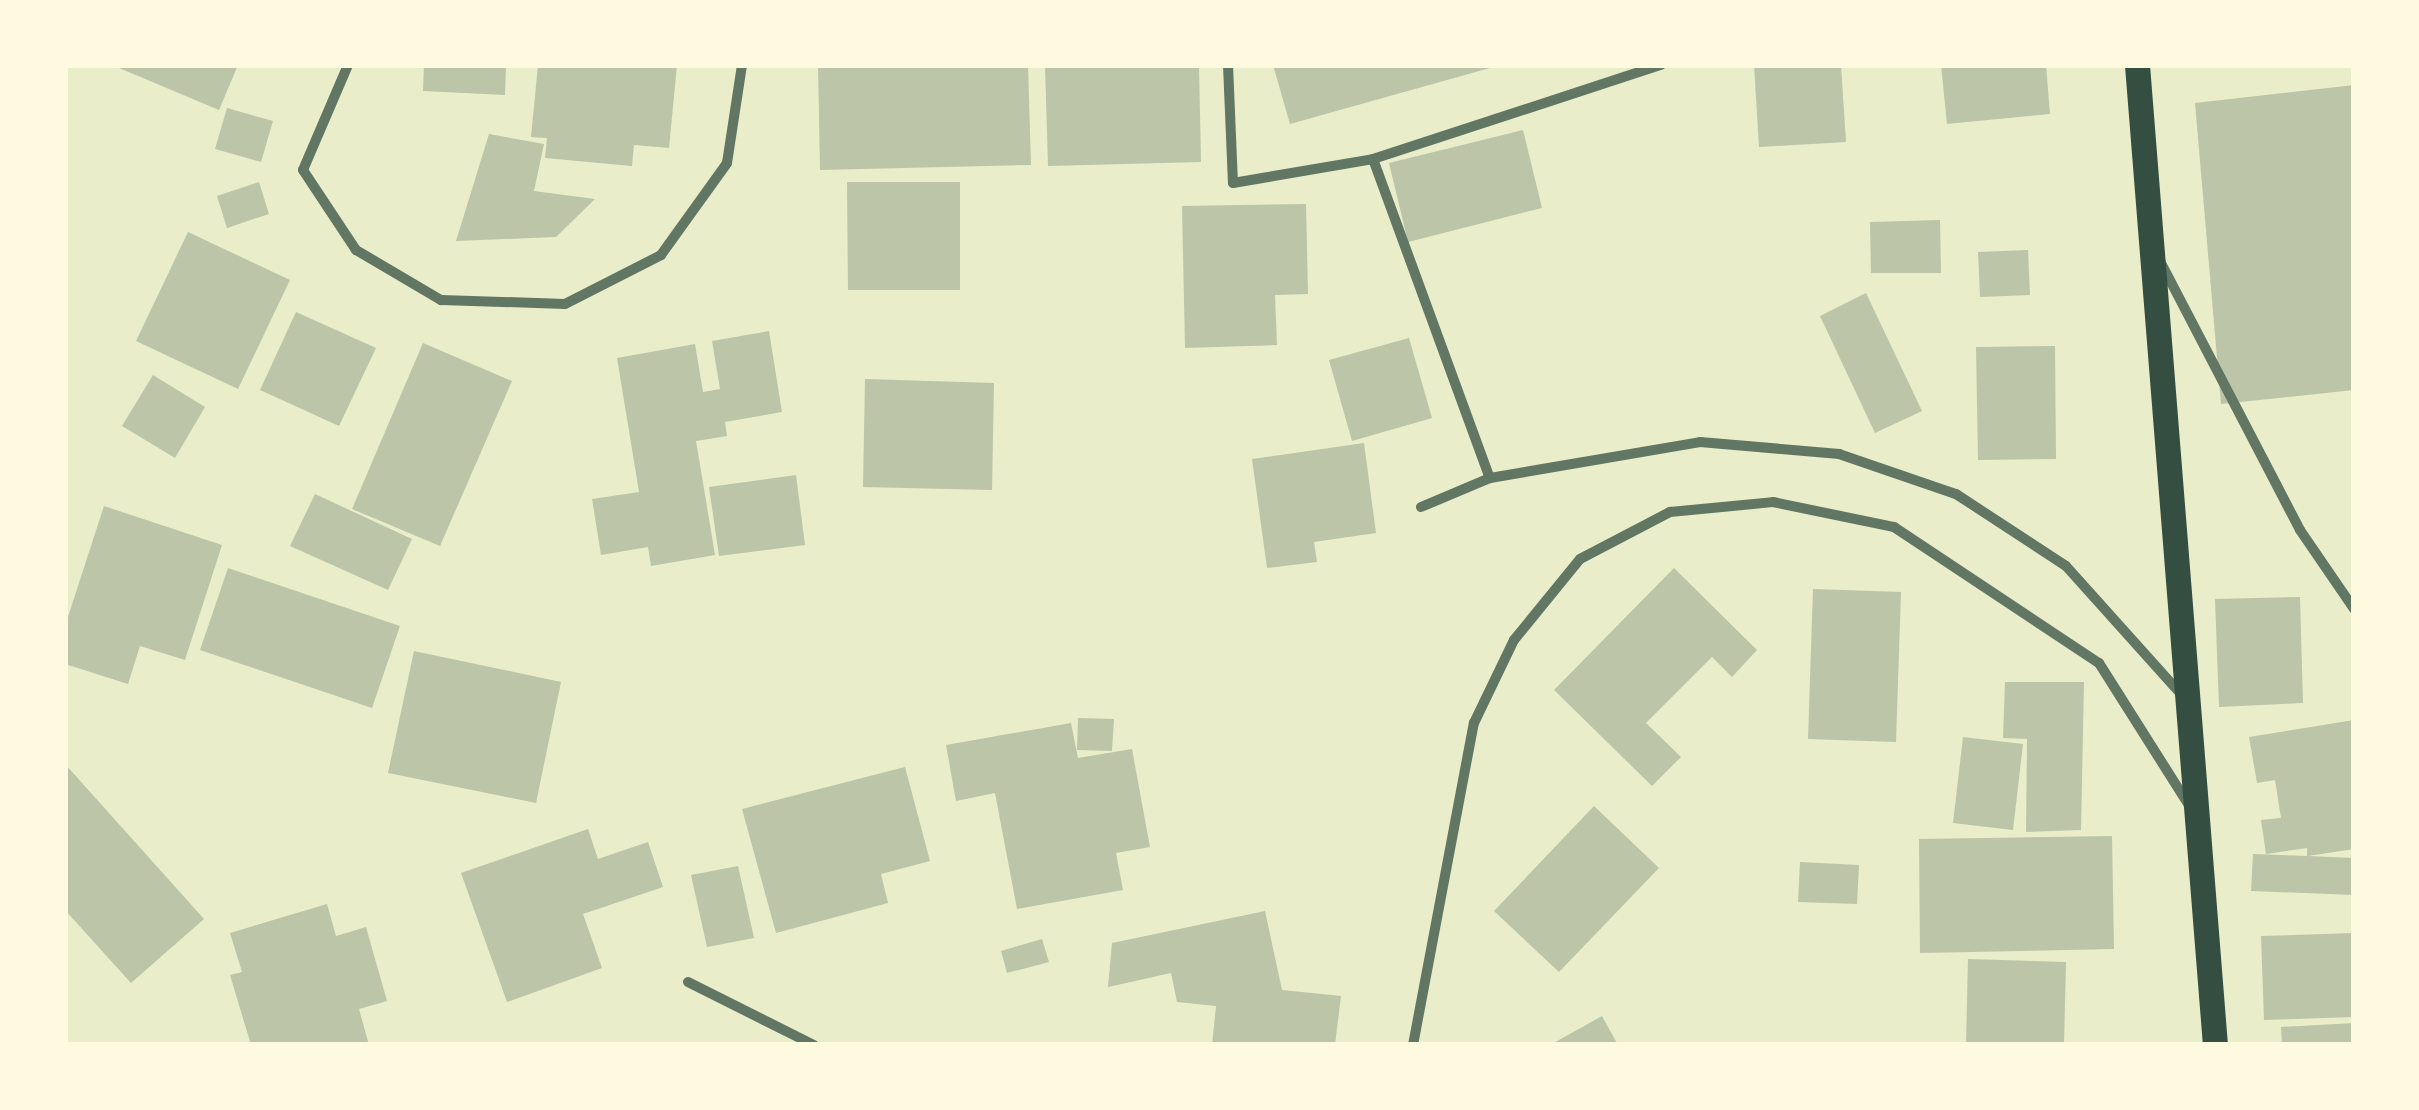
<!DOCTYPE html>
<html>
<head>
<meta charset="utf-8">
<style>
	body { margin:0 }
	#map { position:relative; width:2419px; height:1110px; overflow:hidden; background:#e9edc9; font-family:Montserrat,sans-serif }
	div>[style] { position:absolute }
	.building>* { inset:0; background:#bcc5a7 }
	.minor>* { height:10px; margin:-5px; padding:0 5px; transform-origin:5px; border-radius:5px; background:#617663 }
	.primary>* { height:25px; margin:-12.5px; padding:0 12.5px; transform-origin:12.5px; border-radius:12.5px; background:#344e41 }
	span { translate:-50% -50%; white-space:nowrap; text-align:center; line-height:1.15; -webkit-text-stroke:10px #fefae0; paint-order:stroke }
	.frame { position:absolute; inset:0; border:68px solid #fefae0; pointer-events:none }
</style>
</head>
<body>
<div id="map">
	<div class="building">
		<div style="clip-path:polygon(112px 65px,238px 65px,219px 110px)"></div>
		<div style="clip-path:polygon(424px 65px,506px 65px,505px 95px,423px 91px)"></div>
		<div style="clip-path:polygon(538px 65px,677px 65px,669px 148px,634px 145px,632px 166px,545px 158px,547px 138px,531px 137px)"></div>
		<div style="clip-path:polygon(818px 65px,1028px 65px,1031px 165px,820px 170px)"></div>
		<div style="clip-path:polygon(1045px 65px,1199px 65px,1201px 162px,1048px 166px)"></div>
		<div style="clip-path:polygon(1273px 65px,1497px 65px,1497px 66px,1290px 124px)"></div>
		<div style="clip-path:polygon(1754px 65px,1841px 65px,1846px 142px,1759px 147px)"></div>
		<div style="clip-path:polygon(1941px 65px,2046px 65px,2050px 114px,1947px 124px)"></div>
		<div style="clip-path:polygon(2354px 85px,2354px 390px,2221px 404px,2195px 103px)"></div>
		<div style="clip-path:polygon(227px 108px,273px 121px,261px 162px,215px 149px)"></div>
		<div style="clip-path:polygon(1523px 130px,1542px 208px,1408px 242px,1389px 163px)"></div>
		<div style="clip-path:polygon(489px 134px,544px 144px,534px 191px,595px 199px,556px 237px,456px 241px)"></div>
		<div style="clip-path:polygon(259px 182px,269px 214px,227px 228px,217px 196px)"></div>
		<div style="clip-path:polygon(847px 182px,960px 182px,960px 290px,848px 290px)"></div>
		<div style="clip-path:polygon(1306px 204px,1308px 294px,1275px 295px,1277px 345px,1185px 348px,1182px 206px)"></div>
		<div style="clip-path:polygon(1940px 220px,1941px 273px,1871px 273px,1870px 222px)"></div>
		<div style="clip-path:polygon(188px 232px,290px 280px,238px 389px,136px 341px)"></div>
		<div style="clip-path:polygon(2028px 250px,2030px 295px,1980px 297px,1978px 252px)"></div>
		<div style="clip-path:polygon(1866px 293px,1922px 411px,1875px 433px,1820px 316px)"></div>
		<div style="clip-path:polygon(296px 312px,376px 348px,339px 426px,260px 390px)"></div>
		<div style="clip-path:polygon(769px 331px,782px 412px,725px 422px,727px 436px,696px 441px,715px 555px,651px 566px,648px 547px,601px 555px,592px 499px,639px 492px,617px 358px,695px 344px,703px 392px,720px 389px,712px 341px)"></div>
		<div style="clip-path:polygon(1409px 338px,1432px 418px,1352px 441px,1329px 360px)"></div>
		<div style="clip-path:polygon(423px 343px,512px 381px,440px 546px,352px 509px)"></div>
		<div style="clip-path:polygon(2055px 346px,2056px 459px,1978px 460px,1976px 347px)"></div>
		<div style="clip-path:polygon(153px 375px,205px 407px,175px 458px,122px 426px)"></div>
		<div style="clip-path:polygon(865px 379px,994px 383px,992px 490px,863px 487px)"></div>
		<div style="clip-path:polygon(1364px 443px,1376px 533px,1314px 542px,1317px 562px,1267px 568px,1252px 459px)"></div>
		<div style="clip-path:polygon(796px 475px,805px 545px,719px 556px,709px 487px)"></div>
		<div style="clip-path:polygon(315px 494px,412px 539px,388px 590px,290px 546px)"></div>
		<div style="clip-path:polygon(104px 506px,222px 545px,185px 660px,140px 646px,128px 684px,65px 664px,65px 626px)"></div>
		<div style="clip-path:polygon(228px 568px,400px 626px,372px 708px,200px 650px)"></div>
		<div style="clip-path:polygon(1674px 568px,1757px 650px,1732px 677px,1712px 657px,1646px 723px,1681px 757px,1652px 786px,1554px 690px)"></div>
		<div style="clip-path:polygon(1813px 589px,1901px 592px,1896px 742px,1808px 739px)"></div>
		<div style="clip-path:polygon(2300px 597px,2303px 703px,2219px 707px,2215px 599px)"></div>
		<div style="clip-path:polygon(414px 651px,561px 682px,536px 803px,388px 773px)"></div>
		<div style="clip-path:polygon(2005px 682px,2084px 682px,2081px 830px,2026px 832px,2027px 739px,2003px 738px)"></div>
		<div style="clip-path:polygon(1078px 718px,1114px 719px,1112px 751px,1077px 750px)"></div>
		<div style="clip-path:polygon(2354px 720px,2354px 849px,2308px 856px,2354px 858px,2354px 895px,2251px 891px,2253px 854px,2307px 856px,2307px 848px,2266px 854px,2261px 820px,2281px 818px,2275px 780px,2257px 783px,2249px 737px)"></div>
		<div style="clip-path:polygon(1071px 723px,1078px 758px,1132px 749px,1150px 847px,1116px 853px,1123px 890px,1017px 909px,995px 793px,956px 801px,946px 745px)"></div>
		<div style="clip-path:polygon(1963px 737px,2023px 744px,2013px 830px,1953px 823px)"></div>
		<div style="clip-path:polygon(65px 764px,204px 919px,131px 983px,65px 910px)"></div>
		<div style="clip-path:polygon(905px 767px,930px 861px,881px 874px,888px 903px,776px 933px,742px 809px)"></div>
		<div style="clip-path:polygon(1594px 806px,1659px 868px,1559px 972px,1494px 911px)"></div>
		<div style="clip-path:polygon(588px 829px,598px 859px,648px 842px,663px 887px,583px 914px,602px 968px,507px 1002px,461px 873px)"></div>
		<div style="clip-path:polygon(2112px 836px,2114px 949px,1920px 953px,1919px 839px)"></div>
		<div style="clip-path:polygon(1800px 862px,1859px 865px,1857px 904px,1798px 902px)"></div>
		<div style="clip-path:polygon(738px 866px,754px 938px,707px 947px,691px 875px)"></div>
		<div style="clip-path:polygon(327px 904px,336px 936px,366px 927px,387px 1001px,359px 1009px,369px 1045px,251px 1045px,230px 975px,242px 972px,230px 933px)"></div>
		<div style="clip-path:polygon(1265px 911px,1282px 990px,1341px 996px,1335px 1045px,1212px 1045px,1216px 1006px,1177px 1002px,1171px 973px,1108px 987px,1112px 943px)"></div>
		<div style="clip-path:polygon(2354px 933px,2354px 1017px,2264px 1020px,2261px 936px)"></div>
		<div style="clip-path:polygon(1042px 939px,1049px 962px,1007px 973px,1001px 951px)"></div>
		<div style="clip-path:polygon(1968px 959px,2066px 962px,2064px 1045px,1966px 1045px)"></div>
		<div style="clip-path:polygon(1602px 1016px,1618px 1045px,1550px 1045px)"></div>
		<div style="clip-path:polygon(2354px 1023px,2354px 1045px,2282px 1045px,2281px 1027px)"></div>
	</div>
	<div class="minor">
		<div style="left:348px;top:65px;width:114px;rotate:113.2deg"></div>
		<div style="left:303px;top:170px;width:96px;rotate:56.5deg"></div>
		<div style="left:356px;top:250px;width:99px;rotate:30.5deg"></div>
		<div style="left:441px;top:300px;width:124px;rotate:1.8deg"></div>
		<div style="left:565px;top:304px;width:108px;rotate:-27deg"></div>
		<div style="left:661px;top:255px;width:113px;rotate:-54.3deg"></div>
		<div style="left:727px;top:163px;width:99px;rotate:-81.3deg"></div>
		<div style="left:1228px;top:65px;width:118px;rotate:87.6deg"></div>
		<div style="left:1233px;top:183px;width:142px;rotate:-9.7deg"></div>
		<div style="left:1373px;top:159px;width:303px;rotate:-18.1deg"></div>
		<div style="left:1373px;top:159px;width:340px;rotate:69.9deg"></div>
		<div style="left:2160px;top:261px;width:303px;rotate:62.5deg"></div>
		<div style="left:2300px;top:530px;width:96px;rotate:55.6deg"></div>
		<div style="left:1421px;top:507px;width:75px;rotate:-22.8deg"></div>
		<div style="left:1490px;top:478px;width:213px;rotate:-9.7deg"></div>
		<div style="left:1700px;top:442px;width:140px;rotate:4.9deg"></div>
		<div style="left:1839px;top:454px;width:124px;rotate:18.9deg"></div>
		<div style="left:1956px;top:494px;width:131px;rotate:33.2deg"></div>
		<div style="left:2066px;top:566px;width:171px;rotate:48.1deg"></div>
		<div style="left:688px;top:982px;width:141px;rotate:26.6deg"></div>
		<div style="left:1413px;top:1045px;width:328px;rotate:-79.3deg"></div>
		<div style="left:1474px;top:723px;width:92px;rotate:-64.3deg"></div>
		<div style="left:1514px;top:640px;width:104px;rotate:-50.8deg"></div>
		<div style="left:1580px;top:559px;width:102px;rotate:-27.6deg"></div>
		<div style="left:1670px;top:512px;width:103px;rotate:-5.5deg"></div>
		<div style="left:1773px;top:502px;width:124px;rotate:11.7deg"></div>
		<div style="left:1894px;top:527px;width:246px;rotate:33.6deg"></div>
		<div style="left:2099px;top:663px;width:170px;rotate:57.7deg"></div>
	</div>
	<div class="primary">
		<div style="left:2137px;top:65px;width:983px;rotate:85.45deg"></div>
	</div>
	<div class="frame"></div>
</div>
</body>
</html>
